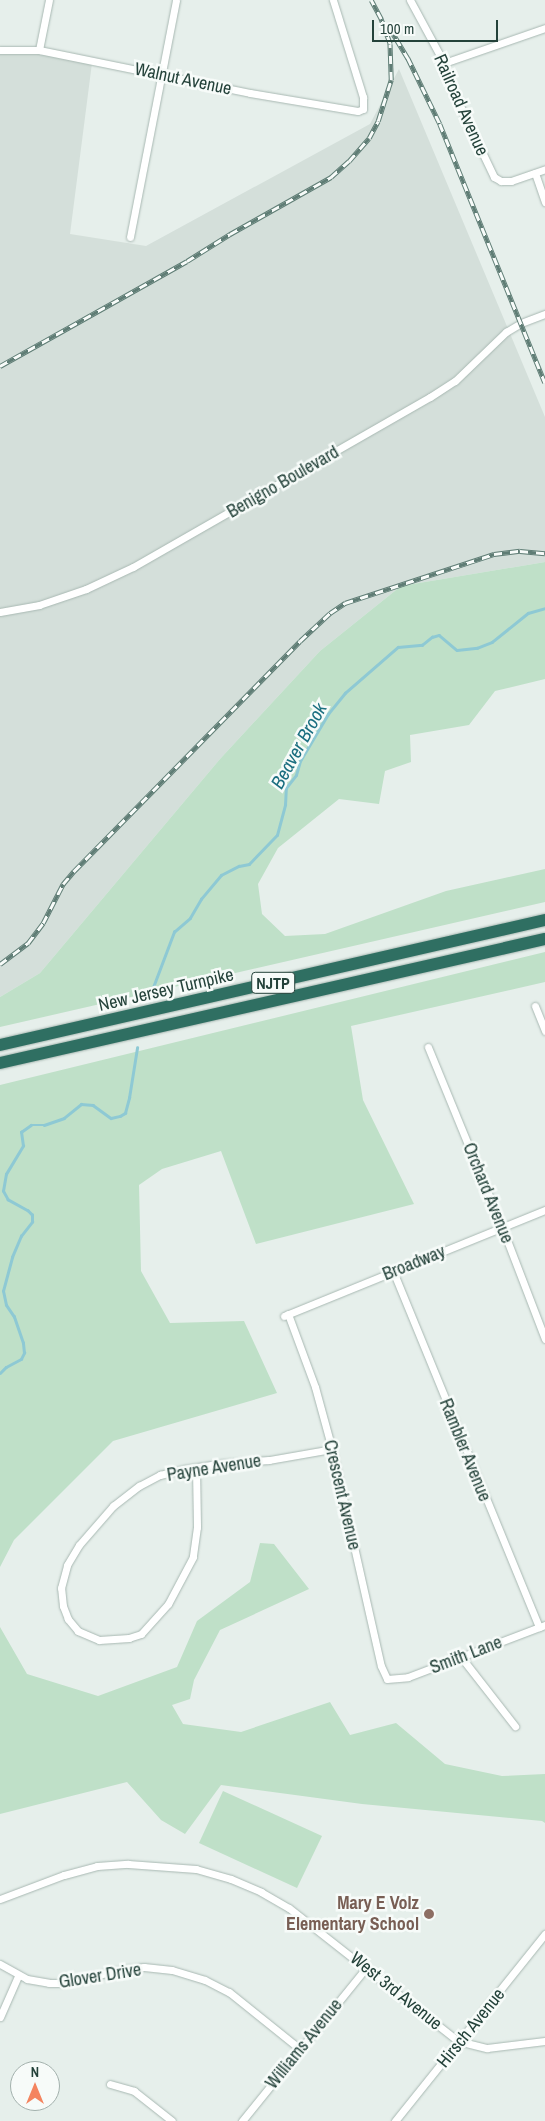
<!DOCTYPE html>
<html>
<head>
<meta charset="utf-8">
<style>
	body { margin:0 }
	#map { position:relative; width:545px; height:2121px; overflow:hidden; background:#e6efeb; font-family:"Archivo Narrow",sans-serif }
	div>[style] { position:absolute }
	.built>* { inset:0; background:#d4dfda }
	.green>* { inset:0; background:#bfe0c8 }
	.stream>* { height:2.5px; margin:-1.25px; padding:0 1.25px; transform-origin:1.25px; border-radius:1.25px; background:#8ec9d4 }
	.roads { filter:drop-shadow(0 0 1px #a8b8b2) drop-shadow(0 0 1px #a8b8b2) }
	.minor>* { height:7px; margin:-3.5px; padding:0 3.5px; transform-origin:3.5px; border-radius:3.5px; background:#fff }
	.motorway>* { height:12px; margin:-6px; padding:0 6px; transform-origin:6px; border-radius:6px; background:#2f6f62 }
	.rail>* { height:4.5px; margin-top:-2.25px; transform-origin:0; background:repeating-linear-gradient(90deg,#f7fbf9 0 8px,#5f7d75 0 16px); box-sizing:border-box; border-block:1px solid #5f7d75 }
	.dots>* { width:14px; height:14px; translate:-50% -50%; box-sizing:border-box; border:2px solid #f7fbf9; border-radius:50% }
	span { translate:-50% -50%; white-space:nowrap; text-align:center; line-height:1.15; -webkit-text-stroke:5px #f7fbf9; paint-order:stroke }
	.shield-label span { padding:1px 4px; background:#f7fbf9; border:1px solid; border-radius:4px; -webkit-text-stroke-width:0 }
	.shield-label { font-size:16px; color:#24423a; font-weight:700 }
	.street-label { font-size:18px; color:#24423a }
	.education-label { font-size:18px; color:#785e54; font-weight:700 }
	.right { translate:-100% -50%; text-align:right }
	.water-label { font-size:19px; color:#1c6f80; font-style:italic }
	.north { position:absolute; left:10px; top:2061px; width:50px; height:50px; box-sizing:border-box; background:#f7fbf9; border:1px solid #a3b1ad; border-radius:50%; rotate:0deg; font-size:14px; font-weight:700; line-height:20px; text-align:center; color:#24423a }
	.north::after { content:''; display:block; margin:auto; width:18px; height:22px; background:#f4845f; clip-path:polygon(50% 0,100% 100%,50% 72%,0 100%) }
	.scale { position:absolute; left:372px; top:20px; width:126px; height:22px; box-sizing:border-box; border:2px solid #24423a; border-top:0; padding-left:6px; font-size:15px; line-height:18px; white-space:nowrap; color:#24423a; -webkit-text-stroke:4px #f7fbf9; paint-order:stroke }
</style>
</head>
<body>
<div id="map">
	<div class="built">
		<div style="clip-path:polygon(28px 47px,92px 63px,70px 234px,146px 246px,370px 124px,399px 69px,545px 417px,545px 562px,401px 586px,320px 651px,220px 759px,40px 973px,0 997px,0 50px)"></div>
	</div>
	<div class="green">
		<div style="clip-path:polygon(545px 562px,545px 679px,495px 691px,469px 725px,410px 735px,411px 762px,385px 771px,379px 804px,339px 799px,278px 848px,258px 884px,262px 914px,285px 936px,325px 934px,446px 891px,545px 869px,545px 902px,0 1027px,0 997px,40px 973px,220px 759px,320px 651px,401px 586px)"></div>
		<div style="clip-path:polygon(545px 952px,545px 982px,351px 1026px,363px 1100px,414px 1204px,256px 1244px,221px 1151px,162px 1169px,139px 1185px,141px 1271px,170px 1323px,244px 1321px,277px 1393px,113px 1441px,14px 1540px,0 1567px,0 1085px)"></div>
		<div style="clip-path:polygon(260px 1543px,274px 1544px,309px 1589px,220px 1630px,194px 1680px,190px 1699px,172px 1705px,183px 1724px,241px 1732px,330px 1702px,350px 1735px,396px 1723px,445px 1764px,502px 1776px,545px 1774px,545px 1823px,542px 1821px,362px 1804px,221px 1785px,185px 1834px,161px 1820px,127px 1782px,0 1814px,0 1627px,27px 1674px,98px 1696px,177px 1667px,197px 1621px,250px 1582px)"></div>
		<div style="clip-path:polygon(223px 1791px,322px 1836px,297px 1888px,199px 1843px)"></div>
	</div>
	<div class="stream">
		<div style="left:149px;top:998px;width:71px;rotate:-69.3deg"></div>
		<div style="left:174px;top:932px;width:21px;rotate:-41deg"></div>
		<div style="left:190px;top:918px;width:22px;rotate:-60deg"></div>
		<div style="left:201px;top:899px;width:31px;rotate:-50deg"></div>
		<div style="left:221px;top:875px;width:20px;rotate:-27deg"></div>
		<div style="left:239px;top:866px;width:10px;rotate:-11deg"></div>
		<div style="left:249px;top:864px;width:40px;rotate:-46deg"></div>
		<div style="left:277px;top:835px;width:31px;rotate:-75deg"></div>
		<div style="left:285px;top:805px;width:17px;rotate:-87deg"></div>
		<div style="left:286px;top:788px;width:16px;rotate:-52deg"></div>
		<div style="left:296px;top:775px;width:15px;rotate:-74deg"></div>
		<div style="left:300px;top:761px;width:55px;rotate:-59.2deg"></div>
		<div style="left:328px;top:714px;width:27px;rotate:-51deg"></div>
		<div style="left:345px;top:693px;width:70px;rotate:-41deg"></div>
		<div style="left:398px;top:647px;width:24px;rotate:-5deg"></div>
		<div style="left:422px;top:645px;width:13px;rotate:-39deg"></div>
		<div style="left:432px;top:637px;width:7px;rotate:-16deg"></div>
		<div style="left:439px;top:635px;width:23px;rotate:40deg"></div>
		<div style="left:457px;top:650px;width:20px;rotate:-6deg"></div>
		<div style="left:477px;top:648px;width:16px;rotate:-22deg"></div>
		<div style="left:492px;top:642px;width:46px;rotate:-38.9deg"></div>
		<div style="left:528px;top:613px;width:18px;rotate:-16deg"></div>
		<div style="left:0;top:1373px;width:8px;rotate:-45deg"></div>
		<div style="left:6px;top:1367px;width:17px;rotate:-28deg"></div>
		<div style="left:21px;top:1359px;width:7px;rotate:-63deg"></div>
		<div style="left:24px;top:1353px;width:10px;rotate:-96deg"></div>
		<div style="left:23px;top:1343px;width:28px;rotate:-109deg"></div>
		<div style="left:14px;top:1317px;width:14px;rotate:-124deg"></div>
		<div style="left:6px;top:1305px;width:14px;rotate:-102deg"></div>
		<div style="left:3px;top:1291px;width:35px;rotate:-75deg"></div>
		<div style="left:12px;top:1257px;width:23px;rotate:-67deg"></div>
		<div style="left:21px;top:1236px;width:18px;rotate:-52deg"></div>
		<div style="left:32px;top:1222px;width:7px;rotate:-90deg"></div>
		<div style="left:32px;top:1215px;width:6px;rotate:-135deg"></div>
		<div style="left:28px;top:1211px;width:23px;rotate:-151deg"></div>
		<div style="left:8px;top:1200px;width:10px;rotate:-119deg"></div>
		<div style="left:3px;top:1191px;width:17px;rotate:-80deg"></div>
		<div style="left:6px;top:1174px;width:33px;rotate:-59deg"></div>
		<div style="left:23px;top:1146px;width:14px;rotate:-98deg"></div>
		<div style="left:21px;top:1132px;width:12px;rotate:-35deg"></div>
		<div style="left:31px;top:1125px;width:13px"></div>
		<div style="left:44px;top:1125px;width:21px;rotate:-19deg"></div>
		<div style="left:64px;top:1118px;width:22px;rotate:-39deg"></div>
		<div style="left:81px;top:1104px;width:12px;rotate:5deg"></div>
		<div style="left:93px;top:1105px;width:22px;rotate:36deg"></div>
		<div style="left:111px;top:1118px;width:9px;rotate:-13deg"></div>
		<div style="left:120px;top:1116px;width:6px;rotate:-31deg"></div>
		<div style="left:125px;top:1113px;width:16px;rotate:-75deg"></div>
		<div style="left:129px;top:1098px;width:51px;rotate:-80.9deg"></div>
	</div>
	<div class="roads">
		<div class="minor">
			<div style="left:410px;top:0;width:72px;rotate:61.6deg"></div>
			<div style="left:444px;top:63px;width:5px;rotate:112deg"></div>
			<div style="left:442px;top:68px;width:121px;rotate:64.5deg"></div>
			<div style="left:494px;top:177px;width:8px;rotate:30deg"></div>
			<div style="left:501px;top:181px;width:10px"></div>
			<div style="left:511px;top:181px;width:36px;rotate:-19deg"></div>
			<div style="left:0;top:50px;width:39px"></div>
			<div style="left:39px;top:50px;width:215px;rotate:11.5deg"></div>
			<div style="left:250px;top:93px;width:109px;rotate:9.5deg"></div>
			<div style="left:358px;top:111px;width:5px;rotate:-22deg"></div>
			<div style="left:363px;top:109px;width:12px;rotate:-90deg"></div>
			<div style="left:363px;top:97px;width:102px;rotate:-107.2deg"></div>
			<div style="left:39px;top:50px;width:51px;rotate:-78.7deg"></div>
			<div style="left:444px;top:63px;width:107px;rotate:-19.1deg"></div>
			<div style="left:535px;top:173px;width:31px;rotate:71deg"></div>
			<div style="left:130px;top:237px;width:241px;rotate:-79deg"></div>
			<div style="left:0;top:612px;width:40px;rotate:-10deg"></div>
			<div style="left:39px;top:605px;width:50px;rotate:-18.8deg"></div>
			<div style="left:86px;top:589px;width:52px;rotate:-25.1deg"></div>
			<div style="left:133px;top:567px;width:342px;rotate:-29.8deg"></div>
			<div style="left:430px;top:397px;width:30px;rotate:-33deg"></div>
			<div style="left:455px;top:381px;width:71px;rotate:-43.9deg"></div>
			<div style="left:506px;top:332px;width:17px;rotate:-31deg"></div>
			<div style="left:521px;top:323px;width:26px;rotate:-21deg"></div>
			<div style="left:535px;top:1006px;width:27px;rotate:68deg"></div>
			<div style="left:428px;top:1047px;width:195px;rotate:67.7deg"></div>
			<div style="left:502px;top:1227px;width:120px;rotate:69deg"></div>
			<div style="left:393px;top:1271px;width:385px;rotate:67.7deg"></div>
			<div style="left:288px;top:1314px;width:78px;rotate:69.7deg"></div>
			<div style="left:315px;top:1387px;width:64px;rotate:74.7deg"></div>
			<div style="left:332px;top:1449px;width:222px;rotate:77.3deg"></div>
			<div style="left:381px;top:1666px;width:14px;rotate:65deg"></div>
			<div style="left:387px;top:1679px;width:21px;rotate:-5deg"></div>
			<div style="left:408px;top:1677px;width:147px;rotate:-20.8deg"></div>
			<div style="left:284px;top:1316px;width:282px;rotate:-22.1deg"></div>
			<div style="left:196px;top:1468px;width:59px;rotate:89deg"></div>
			<div style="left:197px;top:1527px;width:30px;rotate:98deg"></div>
			<div style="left:193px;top:1557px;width:53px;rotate:118deg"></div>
			<div style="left:168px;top:1604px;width:40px;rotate:132deg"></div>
			<div style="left:141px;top:1634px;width:13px;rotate:162deg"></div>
			<div style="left:129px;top:1638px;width:30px;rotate:176deg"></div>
			<div style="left:99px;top:1640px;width:23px;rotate:-157deg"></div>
			<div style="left:78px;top:1631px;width:16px;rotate:-130deg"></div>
			<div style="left:68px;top:1619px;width:14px;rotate:-111deg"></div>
			<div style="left:63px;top:1606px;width:18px;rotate:-96deg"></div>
			<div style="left:61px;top:1588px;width:24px;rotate:-75deg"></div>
			<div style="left:67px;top:1565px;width:23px;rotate:-59deg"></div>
			<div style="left:79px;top:1545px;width:52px;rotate:-48.9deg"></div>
			<div style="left:113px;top:1506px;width:33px;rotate:-38deg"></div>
			<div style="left:139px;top:1486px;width:24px;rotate:-28deg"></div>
			<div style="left:160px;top:1475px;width:25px;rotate:-14deg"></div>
			<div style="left:184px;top:1469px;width:41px;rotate:-8.3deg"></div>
			<div style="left:225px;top:1463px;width:44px;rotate:-3.9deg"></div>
			<div style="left:269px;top:1460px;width:64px;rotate:-9.9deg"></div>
			<div style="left:461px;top:1657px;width:88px;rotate:52deg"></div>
			<div style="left:0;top:1899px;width:68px;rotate:-20.6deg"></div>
			<div style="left:64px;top:1875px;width:34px;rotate:-15deg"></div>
			<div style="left:97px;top:1866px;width:31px;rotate:-4deg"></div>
			<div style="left:128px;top:1864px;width:68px;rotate:4.2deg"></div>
			<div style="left:196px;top:1869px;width:36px;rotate:16deg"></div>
			<div style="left:231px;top:1879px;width:33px;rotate:23deg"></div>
			<div style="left:261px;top:1892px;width:32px;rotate:30deg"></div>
			<div style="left:289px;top:1908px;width:215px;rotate:38.2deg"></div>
			<div style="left:458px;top:2041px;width:30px;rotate:14deg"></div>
			<div style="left:487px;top:2048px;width:58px;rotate:-6.9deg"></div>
			<div style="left:0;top:1964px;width:31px;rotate:29deg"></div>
			<div style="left:27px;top:1979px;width:22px;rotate:10deg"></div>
			<div style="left:49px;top:1983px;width:15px"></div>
			<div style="left:64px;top:1983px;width:62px;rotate:-13.1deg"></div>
			<div style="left:124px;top:1969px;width:20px;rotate:-6deg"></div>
			<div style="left:144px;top:1967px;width:28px;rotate:6deg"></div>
			<div style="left:172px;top:1970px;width:34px;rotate:17deg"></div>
			<div style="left:205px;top:1980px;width:27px;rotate:27deg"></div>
			<div style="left:229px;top:1992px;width:91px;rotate:38.8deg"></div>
			<div style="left:0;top:2017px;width:45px;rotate:-66.3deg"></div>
			<div style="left:110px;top:2084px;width:25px;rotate:16deg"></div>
			<div style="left:134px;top:2091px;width:48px;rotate:38.3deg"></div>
			<div style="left:242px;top:2121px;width:197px;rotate:-51deg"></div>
			<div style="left:395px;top:2121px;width:240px;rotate:-51.3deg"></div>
		</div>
		<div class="motorway">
			<div style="left:0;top:1045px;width:559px;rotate:-12.92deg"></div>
			<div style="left:0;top:1063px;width:559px;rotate:-12.82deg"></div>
		</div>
	</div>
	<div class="rail">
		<div style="left:388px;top:25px;width:39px;rotate:59deg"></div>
		<div style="left:408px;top:58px;width:73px;rotate:64.1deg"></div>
		<div style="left:440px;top:124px;width:279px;rotate:67.9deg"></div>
		<div style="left:0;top:366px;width:214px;rotate:-29.3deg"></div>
		<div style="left:187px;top:261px;width:51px;rotate:-32.1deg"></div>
		<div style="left:230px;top:234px;width:116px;rotate:-29.4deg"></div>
		<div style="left:331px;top:177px;width:24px;rotate:-42deg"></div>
		<div style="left:349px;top:161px;width:30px;rotate:-49deg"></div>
		<div style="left:369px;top:138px;width:19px;rotate:-62deg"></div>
		<div style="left:378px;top:121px;width:43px;rotate:-72.4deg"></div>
		<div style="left:391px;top:80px;width:36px;rotate:-92deg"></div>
		<div style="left:390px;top:44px;width:27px;rotate:-110deg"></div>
		<div style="left:381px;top:19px;width:21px;rotate:-118deg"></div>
		<div style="left:0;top:964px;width:35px;rotate:-37deg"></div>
		<div style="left:28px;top:943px;width:25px;rotate:-53deg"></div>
		<div style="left:43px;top:923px;width:44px;rotate:-62.9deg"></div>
		<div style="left:63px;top:884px;width:17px;rotate:-50deg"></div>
		<div style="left:74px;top:871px;width:322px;rotate:-45.5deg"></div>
		<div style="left:300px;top:641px;width:41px;rotate:-43deg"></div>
		<div style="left:330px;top:613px;width:18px;rotate:-34deg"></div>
		<div style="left:345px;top:603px;width:157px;rotate:-18.2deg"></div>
		<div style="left:494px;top:554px;width:26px;rotate:-7deg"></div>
		<div style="left:520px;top:551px;width:25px;rotate:5deg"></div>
	</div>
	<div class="dots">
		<div style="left:429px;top:1914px;background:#8d6e63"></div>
	</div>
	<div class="shield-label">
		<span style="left:273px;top:983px">NJTP</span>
	</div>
	<div class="street-label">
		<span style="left:183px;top:79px;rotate:12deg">Walnut Avenue</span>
		<span style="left:461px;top:105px;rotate:66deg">Railroad Avenue</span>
		<span style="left:283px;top:482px;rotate:-30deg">Benigno Boulevard</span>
		<span style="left:166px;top:990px;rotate:-13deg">New Jersey Turnpike</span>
		<span style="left:488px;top:1193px;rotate:68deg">Orchard Avenue</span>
		<span style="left:414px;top:1263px;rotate:-22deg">Broadway</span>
		<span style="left:465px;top:1450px;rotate:68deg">Rambler Avenue</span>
		<span style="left:214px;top:1468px;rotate:-9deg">Payne Avenue</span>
		<span style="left:342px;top:1495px;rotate:77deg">Crescent Avenue</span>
		<span style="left:466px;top:1655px;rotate:-21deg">Smith Lane</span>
		<span style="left:100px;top:1976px;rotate:-9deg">Glover Drive</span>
		<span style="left:396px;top:1991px;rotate:39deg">West 3rd Avenue</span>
		<span style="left:471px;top:2028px;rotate:-51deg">Hirsch Avenue</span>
		<span style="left:304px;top:2044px;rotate:-51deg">Williams Avenue</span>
	</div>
	<div class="education-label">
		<span class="right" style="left:419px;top:1914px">Mary E Volz<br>Elementary School</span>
	</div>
	<div class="water-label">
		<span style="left:299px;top:746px;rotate:-61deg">Beaver Brook</span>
	</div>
	<div class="north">N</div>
	<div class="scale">100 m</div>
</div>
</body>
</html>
